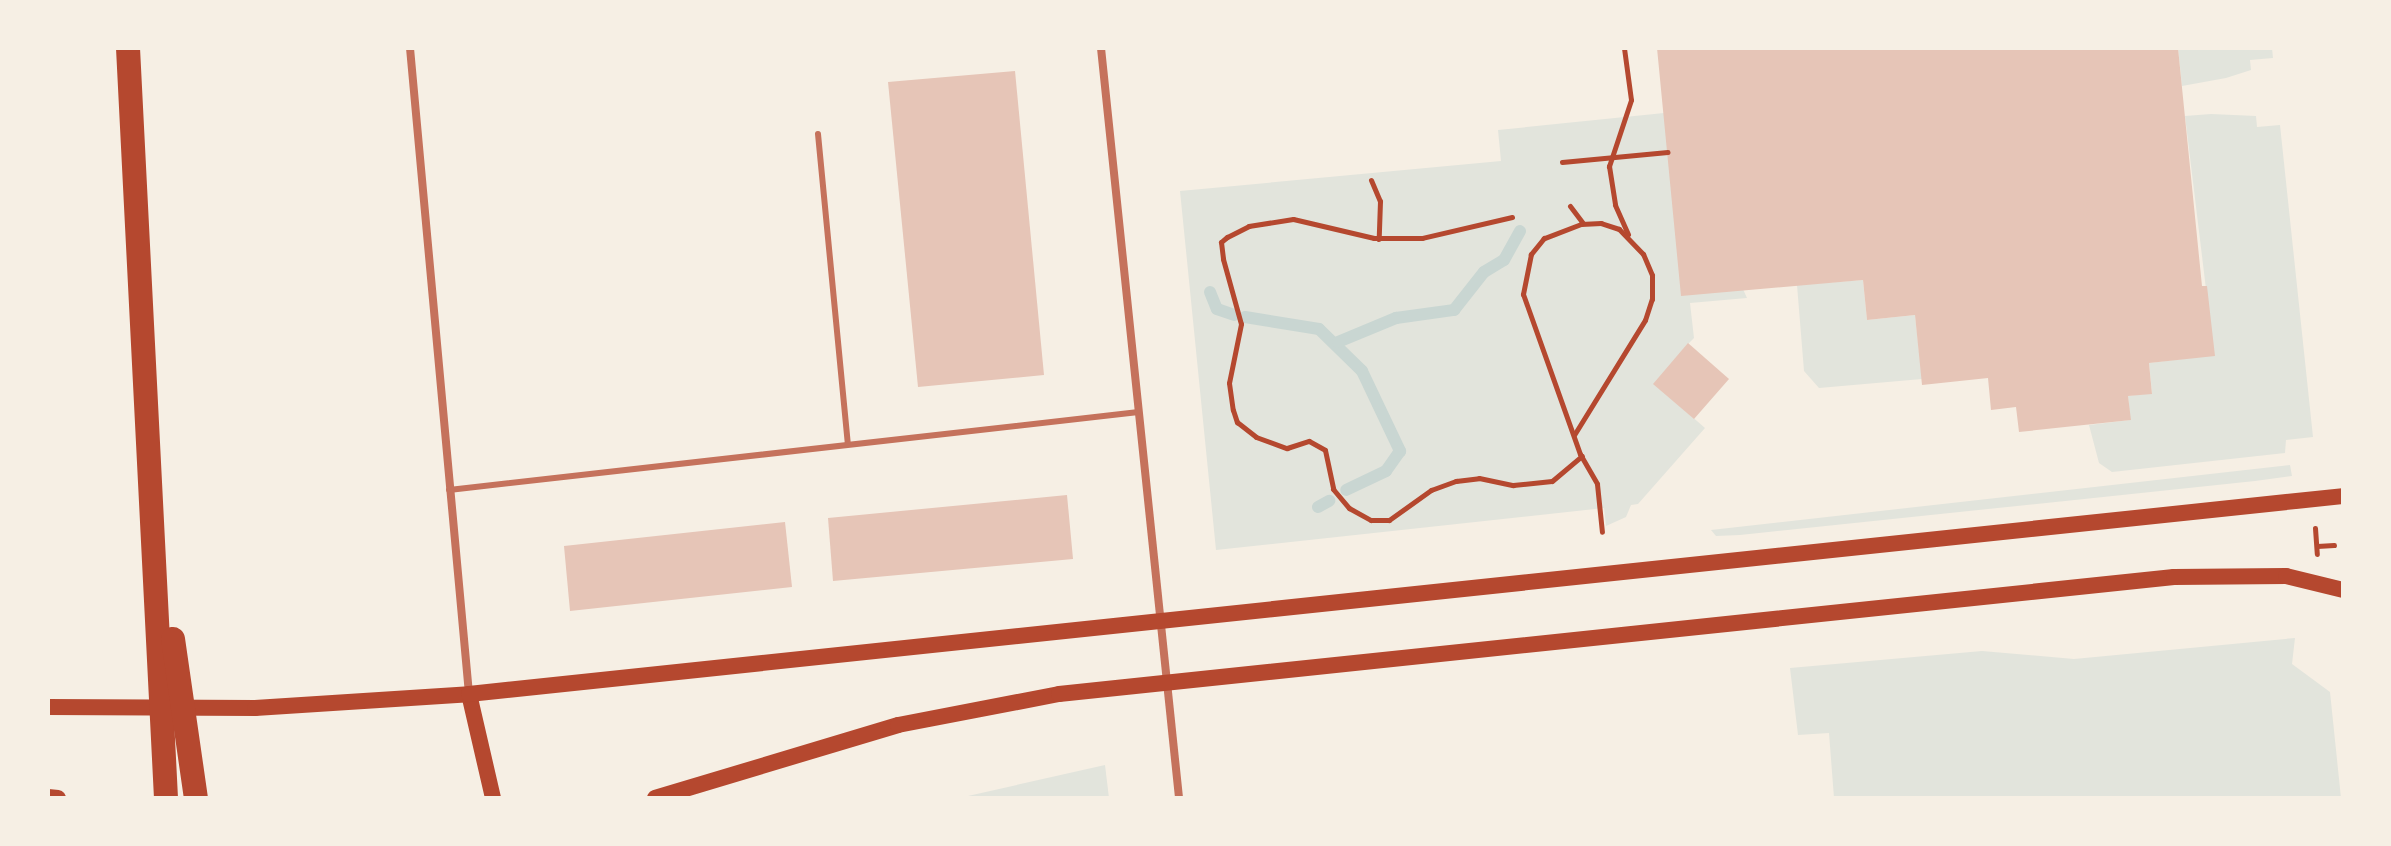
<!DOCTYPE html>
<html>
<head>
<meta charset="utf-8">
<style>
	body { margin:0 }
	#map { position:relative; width:2391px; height:846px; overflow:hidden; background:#f6efe4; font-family:"Work Sans",sans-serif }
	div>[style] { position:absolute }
	.green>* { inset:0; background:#e2e4dc }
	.stream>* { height:12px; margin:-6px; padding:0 6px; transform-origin:6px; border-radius:6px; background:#c9d6d2 }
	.building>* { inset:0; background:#e6c5b7 }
	.path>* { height:5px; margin:-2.5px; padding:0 2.5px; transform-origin:2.5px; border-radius:2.5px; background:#b5482f }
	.service>* { height:6px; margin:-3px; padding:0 3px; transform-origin:3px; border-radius:3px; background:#c5725c }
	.minor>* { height:8px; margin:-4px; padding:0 4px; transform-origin:4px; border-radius:4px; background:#c5725c }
	.secondary>* { height:16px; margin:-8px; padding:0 8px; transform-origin:8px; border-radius:8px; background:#b5482f }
	.motorway>* { height:24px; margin:-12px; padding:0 12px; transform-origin:12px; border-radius:12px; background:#b5482f }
	span { translate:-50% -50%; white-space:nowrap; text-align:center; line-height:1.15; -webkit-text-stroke:7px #f6efe4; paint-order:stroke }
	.frame { position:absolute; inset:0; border:50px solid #f6efe4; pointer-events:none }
</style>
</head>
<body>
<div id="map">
	<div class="green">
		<div style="clip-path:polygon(2178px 48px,2272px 48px,2273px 58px,2250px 60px,2251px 70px,2226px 78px,2182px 86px)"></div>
		<div style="clip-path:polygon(1664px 113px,1747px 298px,1690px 303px,1694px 338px,1685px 347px,1689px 414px,1705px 428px,1638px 504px,1631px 505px,1626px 517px,1606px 526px,1604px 508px,1216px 550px,1180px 191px,1501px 161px,1498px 130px)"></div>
		<div style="clip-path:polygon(2211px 114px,2256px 116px,2257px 127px,2280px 125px,2313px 437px,2286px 440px,2285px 453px,2112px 472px,2099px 463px,2089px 425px,2130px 420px,2128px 396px,2152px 393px,2149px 363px,2214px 355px,2185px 116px)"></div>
		<div style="clip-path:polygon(1863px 280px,1867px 320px,1915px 315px,1922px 379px,1819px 388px,1804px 371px,1797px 285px)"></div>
		<div style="clip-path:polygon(2290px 465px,2292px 476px,2255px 481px,1740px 535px,1716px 536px,1711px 530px)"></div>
		<div style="clip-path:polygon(2295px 638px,2292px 664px,2330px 692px,2341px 798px,1834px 798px,1829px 733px,1798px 735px,1790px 668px,1982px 651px,2074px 659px)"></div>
		<div style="clip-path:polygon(1105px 765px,1109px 798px,959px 798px)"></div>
	</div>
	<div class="stream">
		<div style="left:1210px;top:292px;width:18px;rotate:68deg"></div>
		<div style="left:1217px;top:309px;width:18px;rotate:19deg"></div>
		<div style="left:1245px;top:317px;width:75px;rotate:9.2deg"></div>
		<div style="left:1319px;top:329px;width:60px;rotate:44.3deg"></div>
		<div style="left:1362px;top:371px;width:89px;rotate:64.6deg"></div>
		<div style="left:1400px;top:451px;width:24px;rotate:125deg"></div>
		<div style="left:1386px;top:471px;width:44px;rotate:154.6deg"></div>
		<div style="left:1338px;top:342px;width:63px;rotate:-22.5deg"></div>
		<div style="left:1396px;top:318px;width:59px;rotate:-7.9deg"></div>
		<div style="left:1454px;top:310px;width:48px;rotate:-51.7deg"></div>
		<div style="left:1484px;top:272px;width:23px;rotate:-31deg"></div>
		<div style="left:1504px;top:260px;width:33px;rotate:-61deg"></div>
		<div style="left:1318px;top:507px;width:13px;rotate:-29deg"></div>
	</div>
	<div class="building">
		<div style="clip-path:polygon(1657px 48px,2178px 48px,2202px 286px,2207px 286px,2215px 356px,2149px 363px,2152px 394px,2128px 396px,2131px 420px,2019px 432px,2016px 407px,1991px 410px,1988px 378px,1922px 385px,1915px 315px,1867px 320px,1863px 280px,1681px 296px)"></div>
		<div style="clip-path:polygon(1015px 71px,1044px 375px,918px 387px,888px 82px)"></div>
		<div style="clip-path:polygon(1688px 343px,1729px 379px,1694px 419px,1653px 384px)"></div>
		<div style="clip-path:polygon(1067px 495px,1073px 559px,833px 581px,828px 518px)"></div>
		<div style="clip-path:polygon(785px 522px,792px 587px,570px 611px,564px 546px)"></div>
	</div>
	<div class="path">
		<div style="left:1624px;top:48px;width:52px;rotate:82.3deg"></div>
		<div style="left:1631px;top:100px;width:70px;rotate:108.4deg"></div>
		<div style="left:1609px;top:166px;width:39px;rotate:81deg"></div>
		<div style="left:1615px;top:205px;width:32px;rotate:66deg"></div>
		<div style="left:1562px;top:162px;width:106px;rotate:-5.4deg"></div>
		<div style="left:1371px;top:180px;width:23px;rotate:67deg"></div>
		<div style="left:1380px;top:201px;width:38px;rotate:92deg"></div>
		<div style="left:1570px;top:206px;width:21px;rotate:53deg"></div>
		<div style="left:1512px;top:217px;width:92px;rotate:166.9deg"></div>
		<div style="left:1422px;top:238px;width:48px;rotate:180deg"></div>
		<div style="left:1374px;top:238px;width:83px;rotate:-166.8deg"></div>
		<div style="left:1293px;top:219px;width:45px;rotate:171deg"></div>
		<div style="left:1249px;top:226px;width:25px;rotate:153deg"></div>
		<div style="left:1227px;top:237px;width:8px;rotate:140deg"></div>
		<div style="left:1221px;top:242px;width:17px;rotate:83deg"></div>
		<div style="left:1223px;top:259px;width:67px;rotate:74.5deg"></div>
		<div style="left:1241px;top:324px;width:60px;rotate:101.5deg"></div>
		<div style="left:1229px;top:383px;width:27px;rotate:82deg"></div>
		<div style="left:1233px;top:410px;width:13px;rotate:72deg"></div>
		<div style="left:1237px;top:422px;width:24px;rotate:38deg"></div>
		<div style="left:1256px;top:437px;width:33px;rotate:20deg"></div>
		<div style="left:1287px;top:448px;width:23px;rotate:-18deg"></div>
		<div style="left:1309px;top:441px;width:18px;rotate:29deg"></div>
		<div style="left:1325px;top:450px;width:40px;rotate:78deg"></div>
		<div style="left:1333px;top:489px;width:25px;rotate:50deg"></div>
		<div style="left:1349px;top:508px;width:25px;rotate:29deg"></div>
		<div style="left:1371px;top:520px;width:18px"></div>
		<div style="left:1389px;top:520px;width:52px;rotate:-35.5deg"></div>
		<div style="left:1431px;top:490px;width:27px;rotate:-20deg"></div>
		<div style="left:1456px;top:481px;width:23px;rotate:-7deg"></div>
		<div style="left:1479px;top:478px;width:35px;rotate:12deg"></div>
		<div style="left:1513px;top:485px;width:39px;rotate:-6deg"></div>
		<div style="left:1552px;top:481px;width:39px;rotate:-40deg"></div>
		<div style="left:1574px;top:435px;width:135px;rotate:-58.3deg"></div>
		<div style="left:1645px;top:320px;width:22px;rotate:-72deg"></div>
		<div style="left:1652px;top:299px;width:24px;rotate:-90deg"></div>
		<div style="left:1652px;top:275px;width:23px;rotate:-113deg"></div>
		<div style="left:1643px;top:254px;width:35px;rotate:-134deg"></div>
		<div style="left:1619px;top:229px;width:19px;rotate:-162deg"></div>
		<div style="left:1601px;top:223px;width:20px;rotate:177deg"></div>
		<div style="left:1581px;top:224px;width:40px;rotate:159deg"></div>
		<div style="left:1544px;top:238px;width:21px;rotate:129deg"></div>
		<div style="left:1531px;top:254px;width:41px;rotate:101.3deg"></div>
		<div style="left:1523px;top:294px;width:170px;rotate:70.4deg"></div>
		<div style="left:1580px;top:454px;width:34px;rotate:60deg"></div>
		<div style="left:1597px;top:484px;width:48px;rotate:84.1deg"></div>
		<div style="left:2315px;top:528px;width:26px;rotate:86deg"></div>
		<div style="left:2317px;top:546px;width:17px;rotate:-3deg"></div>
	</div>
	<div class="service">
		<div style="left:818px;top:134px;width:311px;rotate:84.5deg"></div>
		<div style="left:449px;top:490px;width:694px;rotate:-6.45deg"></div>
	</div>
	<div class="minor">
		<div style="left:410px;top:48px;width:649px;rotate:84.78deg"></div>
		<div style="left:1101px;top:48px;width:754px;rotate:84.06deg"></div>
	</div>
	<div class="secondary">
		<div style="left:469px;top:694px;width:107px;rotate:77deg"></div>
		<div style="left:48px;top:707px;width:207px;rotate:0.3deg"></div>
		<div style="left:255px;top:708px;width:214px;rotate:-3.7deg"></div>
		<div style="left:469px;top:694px;width:1884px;rotate:-6.03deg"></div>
		<div style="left:48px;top:797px;width:10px;rotate:6deg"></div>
		<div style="left:655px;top:798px;width:254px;rotate:-16.7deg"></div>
		<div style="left:898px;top:725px;width:164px;rotate:-10.9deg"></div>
		<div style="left:1059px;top:694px;width:1121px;rotate:-5.99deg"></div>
		<div style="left:2174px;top:577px;width:112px;rotate:-0.5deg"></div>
		<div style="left:2286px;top:576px;width:59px;rotate:13.8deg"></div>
	</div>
	<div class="motorway">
		<div style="left:128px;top:48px;width:751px;rotate:87.1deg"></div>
		<div style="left:173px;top:639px;width:161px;rotate:81.8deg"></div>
	</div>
	<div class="frame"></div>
</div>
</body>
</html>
